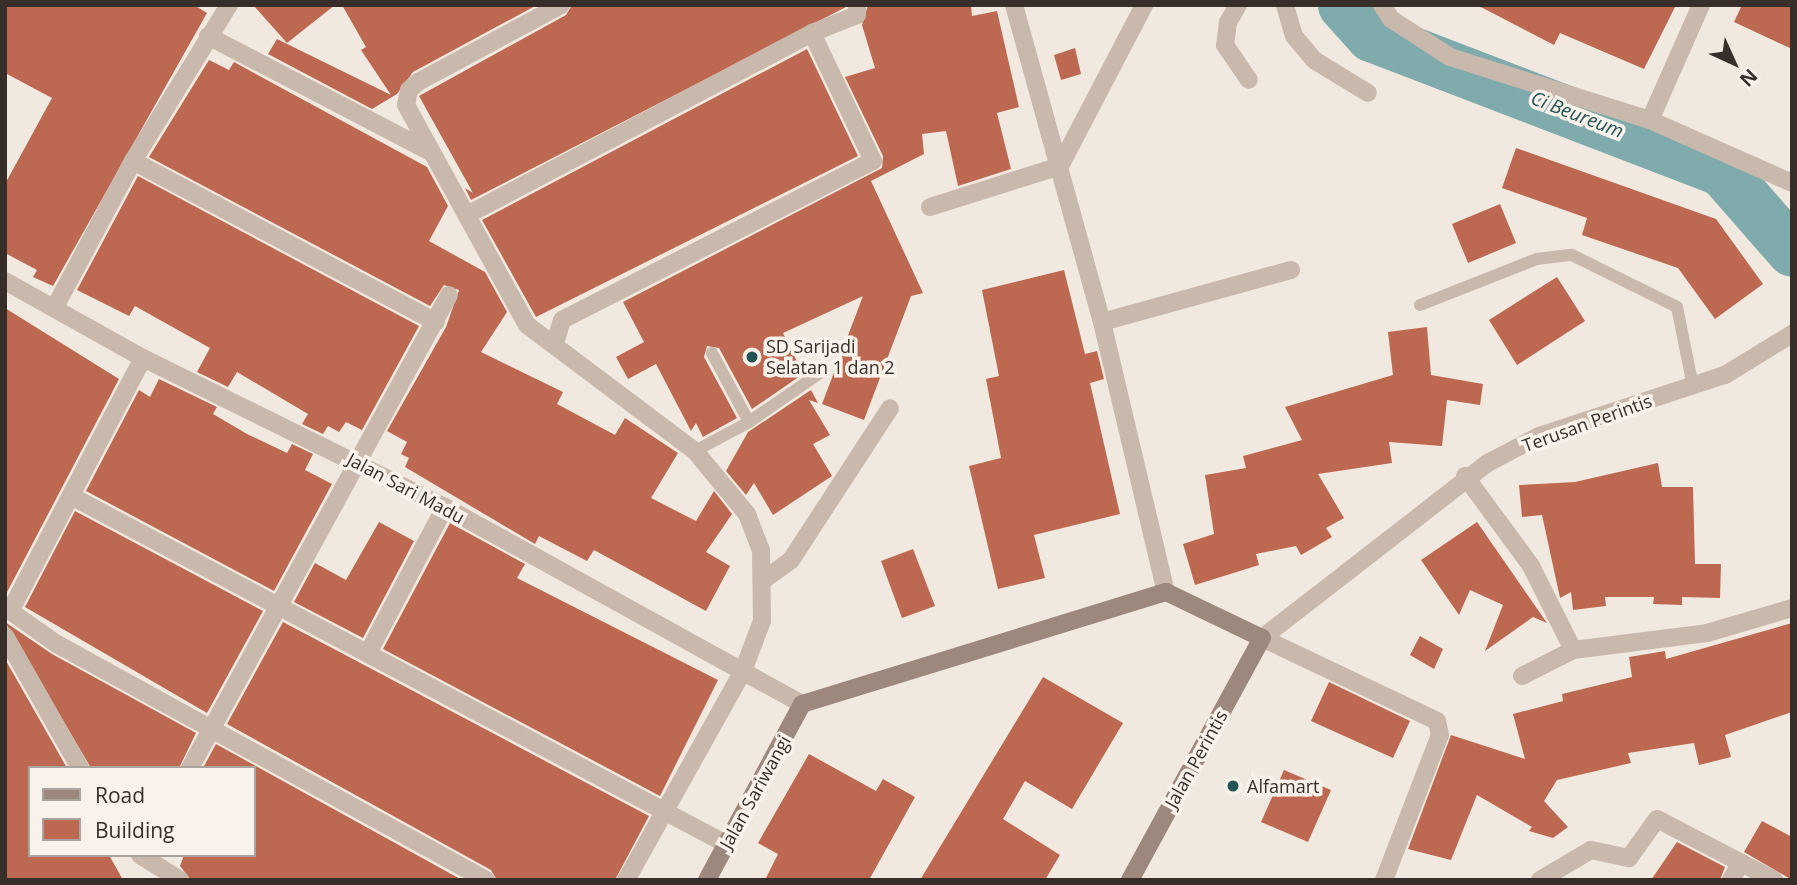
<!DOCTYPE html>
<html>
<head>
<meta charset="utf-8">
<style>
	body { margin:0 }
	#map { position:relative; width:1797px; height:885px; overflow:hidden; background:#f1e8df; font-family:"Open Sans",sans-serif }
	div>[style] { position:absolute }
	.river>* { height:51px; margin:-25.5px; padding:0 25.5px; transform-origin:25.5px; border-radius:25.5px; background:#80abac }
	.building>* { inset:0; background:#bd6951 }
	.lane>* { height:12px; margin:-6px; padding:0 6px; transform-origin:6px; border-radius:6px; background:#c9b8ac }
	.street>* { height:18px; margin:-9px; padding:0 9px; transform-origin:9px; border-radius:9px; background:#c9b8ac }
	.secondary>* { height:18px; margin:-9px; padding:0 9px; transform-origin:9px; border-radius:9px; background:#9c887d }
	.dots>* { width:19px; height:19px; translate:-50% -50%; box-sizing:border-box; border:4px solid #f9f2eb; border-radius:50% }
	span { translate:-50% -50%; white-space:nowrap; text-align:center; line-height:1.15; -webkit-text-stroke:7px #f9f2eb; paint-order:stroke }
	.poi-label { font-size:18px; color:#372e2a }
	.left { translate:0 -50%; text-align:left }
	.street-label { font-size:18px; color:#372e2a }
	.water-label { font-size:19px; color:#225456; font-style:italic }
	.frame { position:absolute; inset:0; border:7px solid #372e2a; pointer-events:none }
	.legend { position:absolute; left:28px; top:766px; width:228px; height:91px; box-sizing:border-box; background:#f9f2eb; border:2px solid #aba49e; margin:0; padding:9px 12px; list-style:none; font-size:21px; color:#372e2a }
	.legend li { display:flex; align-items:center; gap:14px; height:35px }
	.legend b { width:35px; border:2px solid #aba49e }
	.north { position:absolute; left:1699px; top:28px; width:70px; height:70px; -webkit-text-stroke:5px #f9f2eb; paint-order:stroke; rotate:135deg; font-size:19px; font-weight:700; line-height:28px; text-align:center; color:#372e2a }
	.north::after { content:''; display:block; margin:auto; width:24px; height:32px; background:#372e2a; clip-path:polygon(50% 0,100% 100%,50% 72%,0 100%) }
</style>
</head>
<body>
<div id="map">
	<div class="river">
		<div style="left:1343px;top:5px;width:42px;rotate:47.9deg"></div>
		<div style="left:1371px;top:36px;width:376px;rotate:21deg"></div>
		<div style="left:1722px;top:171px;width:106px;rotate:48.8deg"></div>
	</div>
	<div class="building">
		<div style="clip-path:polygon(5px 5px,194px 5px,207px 13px,53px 286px,33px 277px,37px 270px,5px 253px,5px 184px,52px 98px,5px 73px)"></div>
		<div style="clip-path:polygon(253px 5px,335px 5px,287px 43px)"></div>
		<div style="clip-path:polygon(342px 5px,537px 5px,413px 72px,397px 94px,372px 109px,268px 54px,277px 39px,391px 95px,361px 50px,366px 47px)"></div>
		<div style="clip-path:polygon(572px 5px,846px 5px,846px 7px,471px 200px,465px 188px,473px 193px,419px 96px,566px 15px)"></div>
		<div style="clip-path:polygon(868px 5px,971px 5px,972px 16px,997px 11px,1019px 107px,997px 113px,1011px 169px,958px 186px,946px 131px,922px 134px,924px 154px,871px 181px,923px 293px,911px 296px,864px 420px,822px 404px,863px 296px,783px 333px,803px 374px,752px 409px,719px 348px,707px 346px,704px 357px,737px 418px,703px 437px,696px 423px,691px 431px,656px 364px,628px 379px,616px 357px,644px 342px,623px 302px,882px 168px,883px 156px,845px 77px,875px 68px,862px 25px)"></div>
		<div style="clip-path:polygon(1477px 5px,1676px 5px,1644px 69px,1560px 33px,1554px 45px)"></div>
		<div style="clip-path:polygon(1742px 5px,1792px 5px,1792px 49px,1734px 22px)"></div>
		<div style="clip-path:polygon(1075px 48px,1081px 74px,1061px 80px,1054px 55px)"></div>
		<div style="clip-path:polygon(807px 49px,858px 156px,536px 317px,482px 220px)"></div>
		<div style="clip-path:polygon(209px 60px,229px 70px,234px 62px,427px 167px,448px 206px,429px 241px,485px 272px,507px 312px,481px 352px,563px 392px,557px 404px,615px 435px,625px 418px,678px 453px,651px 498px,696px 521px,714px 491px,732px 514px,706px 552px,730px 566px,706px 611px,594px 550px,587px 561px,539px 536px,535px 544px,405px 467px,409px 458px,401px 454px,407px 442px,387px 431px,446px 327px,459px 290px,444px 285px,430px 306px,149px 157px)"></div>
		<div style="clip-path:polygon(1516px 148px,1716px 219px,1763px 284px,1715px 319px,1678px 268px,1582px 235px,1587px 218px,1502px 188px)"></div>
		<div style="clip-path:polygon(138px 176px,419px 326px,362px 430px,346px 422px,339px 432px,328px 426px,323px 434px,302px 424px,308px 414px,237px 372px,228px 387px,197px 372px,210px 348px,135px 306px,129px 316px,77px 290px)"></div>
		<div style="clip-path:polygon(1500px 204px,1516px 243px,1468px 263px,1452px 224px)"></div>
		<div style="clip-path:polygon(1064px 270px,1085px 354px,1097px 351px,1104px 379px,1090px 383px,1120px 514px,1034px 535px,1045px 578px,998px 589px,969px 466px,1001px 458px,986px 379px,999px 376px,982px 290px)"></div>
		<div style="clip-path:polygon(1557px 277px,1585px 321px,1517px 365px,1489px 320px)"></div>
		<div style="clip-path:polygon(5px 308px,119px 379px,5px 596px)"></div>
		<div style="clip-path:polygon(1427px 327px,1431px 375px,1483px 384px,1480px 405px,1447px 400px,1442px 446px,1389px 442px,1392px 463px,1318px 474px,1344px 518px,1326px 528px,1332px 537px,1301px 555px,1296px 546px,1256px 554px,1259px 565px,1195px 585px,1183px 544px,1214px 534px,1205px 475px,1246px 468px,1243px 456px,1302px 440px,1285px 407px,1393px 375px,1388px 332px)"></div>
		<div style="clip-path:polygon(159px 379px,217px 407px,213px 414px,247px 434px,287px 453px,292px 444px,313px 454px,305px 470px,332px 484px,274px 591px,86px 491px,139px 390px,150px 397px)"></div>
		<div style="clip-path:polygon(811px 390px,818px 403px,809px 400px,830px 435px,813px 444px,832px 476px,773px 515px,754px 483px,746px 495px,726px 471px,748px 432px)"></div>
		<div style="clip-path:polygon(1658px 463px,1662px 487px,1693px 487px,1695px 564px,1721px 564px,1720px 598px,1682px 597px,1682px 605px,1653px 604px,1654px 597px,1605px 597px,1606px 606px,1573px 610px,1571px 592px,1560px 598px,1542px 515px,1522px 517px,1519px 485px,1575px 482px)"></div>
		<div style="clip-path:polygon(75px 511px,263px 611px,207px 713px,25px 607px)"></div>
		<div style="clip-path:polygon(379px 522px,414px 541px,363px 638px,294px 602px,315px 563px,346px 580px)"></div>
		<div style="clip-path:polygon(1477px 522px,1547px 623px,1533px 617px,1485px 651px,1503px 605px,1470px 590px,1459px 615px,1421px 560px)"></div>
		<div style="clip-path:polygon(450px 523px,525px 564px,517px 578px,718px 680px,660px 796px,383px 649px)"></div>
		<div style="clip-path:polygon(913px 549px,935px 606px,902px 618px,881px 561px)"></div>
		<div style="clip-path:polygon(5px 622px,52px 654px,196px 733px,179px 768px,91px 768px)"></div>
		<div style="clip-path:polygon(283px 622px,649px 816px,615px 880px,497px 880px,491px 870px,227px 724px)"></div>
		<div style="clip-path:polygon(1792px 623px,1792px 712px,1725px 735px,1731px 757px,1699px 765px,1694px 743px,1628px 753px,1631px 763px,1557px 780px,1544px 801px,1568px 827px,1553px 838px,1529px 831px,1532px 827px,1477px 795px,1451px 860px,1408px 849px,1451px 735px,1525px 759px,1513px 714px,1563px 701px,1562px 694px,1632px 677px,1629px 657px,1665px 651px,1666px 659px)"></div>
		<div style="clip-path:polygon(1420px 636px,1443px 649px,1434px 669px,1410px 655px)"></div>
		<div style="clip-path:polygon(5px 659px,67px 768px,30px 768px,30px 855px,109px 855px,123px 880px,5px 880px)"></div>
		<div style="clip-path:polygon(1043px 677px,1123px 723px,1072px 809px,1025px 781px,1003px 819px,1060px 855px,1045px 880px,920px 880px)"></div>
		<div style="clip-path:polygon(1329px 682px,1410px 721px,1393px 758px,1311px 721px)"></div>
		<div style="clip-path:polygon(216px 744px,462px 880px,191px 880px,180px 866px,184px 855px,254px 855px,254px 768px,203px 768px)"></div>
		<div style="clip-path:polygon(809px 754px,876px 791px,883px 779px,915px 797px,869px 880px,765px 880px,778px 854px,758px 843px)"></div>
		<div style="clip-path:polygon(1284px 770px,1331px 790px,1308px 842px,1261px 822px)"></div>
		<div style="clip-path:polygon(1762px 821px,1792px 837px,1792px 880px,1744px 852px)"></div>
		<div style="clip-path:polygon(1677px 842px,1725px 867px,1720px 880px,1651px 880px)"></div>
	</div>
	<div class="lane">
		<div style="left:1420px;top:305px;width:126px;rotate:-21.5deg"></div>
		<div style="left:1537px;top:259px;width:35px;rotate:-7deg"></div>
		<div style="left:1572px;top:255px;width:117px;rotate:26.3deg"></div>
		<div style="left:1677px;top:307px;width:81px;rotate:78.6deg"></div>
		<div style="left:712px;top:353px;width:78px;rotate:61.8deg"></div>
		<div style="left:695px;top:451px;width:61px;rotate:-28.2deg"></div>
		<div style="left:749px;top:422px;width:90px;rotate:-34.6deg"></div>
	</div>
	<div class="street">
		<div style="left:561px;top:5px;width:162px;rotate:151.7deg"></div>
		<div style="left:418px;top:82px;width:12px;rotate:138deg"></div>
		<div style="left:409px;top:90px;width:15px;rotate:101deg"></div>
		<div style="left:406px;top:105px;width:251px;rotate:61.2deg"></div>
		<div style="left:527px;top:325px;width:210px;rotate:36.9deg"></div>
		<div style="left:695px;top:451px;width:82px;rotate:50.5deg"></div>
		<div style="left:747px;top:514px;width:39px;rotate:69deg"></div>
		<div style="left:761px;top:550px;width:71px;rotate:89.2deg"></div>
		<div style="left:762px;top:621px;width:53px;rotate:110.8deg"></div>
		<div style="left:743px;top:671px;width:240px;rotate:119.2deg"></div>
		<div style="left:1014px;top:5px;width:329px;rotate:74.5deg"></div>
		<div style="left:1102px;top:322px;width:277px;rotate:76.7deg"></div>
		<div style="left:1238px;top:5px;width:20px;rotate:120deg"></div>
		<div style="left:1228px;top:22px;width:23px;rotate:97deg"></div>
		<div style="left:1225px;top:45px;width:42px;rotate:55.6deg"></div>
		<div style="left:1285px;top:5px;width:32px;rotate:74deg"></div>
		<div style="left:1294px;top:36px;width:31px;rotate:50deg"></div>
		<div style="left:1314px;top:60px;width:63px;rotate:31.4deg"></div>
		<div style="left:1382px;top:5px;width:17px;rotate:57deg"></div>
		<div style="left:1391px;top:19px;width:70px;rotate:32.8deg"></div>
		<div style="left:1450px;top:57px;width:210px;rotate:17.5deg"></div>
		<div style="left:1650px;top:120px;width:155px;rotate:23.9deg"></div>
		<div style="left:208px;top:36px;width:251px;rotate:27.5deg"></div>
		<div style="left:1650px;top:120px;width:126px;rotate:-66.1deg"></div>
		<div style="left:133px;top:161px;width:343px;rotate:28deg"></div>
		<div style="left:930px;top:207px;width:136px;rotate:-17.5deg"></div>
		<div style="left:1060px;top:166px;width:182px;rotate:-62.4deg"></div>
		<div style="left:467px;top:215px;width:390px;rotate:-27.8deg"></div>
		<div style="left:812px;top:33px;width:48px;rotate:-21.8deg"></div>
		<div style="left:857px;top:15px;width:10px;rotate:-90deg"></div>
		<div style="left:5px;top:281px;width:158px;rotate:29.2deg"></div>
		<div style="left:143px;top:358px;width:337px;rotate:26.3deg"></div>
		<div style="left:445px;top:507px;width:408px;rotate:28.9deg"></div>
		<div style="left:55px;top:307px;width:166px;rotate:-61.9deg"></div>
		<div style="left:133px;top:161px;width:183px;rotate:-58.4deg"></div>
		<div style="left:1102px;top:322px;width:196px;rotate:-15.4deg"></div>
		<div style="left:555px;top:343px;width:24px;rotate:-73deg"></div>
		<div style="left:562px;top:320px;width:349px;rotate:-27.1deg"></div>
		<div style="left:873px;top:161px;width:142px;rotate:-115.5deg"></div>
		<div style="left:143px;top:358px;width:286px;rotate:117.7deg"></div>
		<div style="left:10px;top:611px;width:57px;rotate:35.1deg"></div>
		<div style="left:57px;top:644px;width:490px;rotate:28.8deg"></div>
		<div style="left:1465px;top:476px;width:112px;rotate:53.7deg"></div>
		<div style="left:1531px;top:566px;width:94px;rotate:63.4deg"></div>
		<div style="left:71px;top:496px;width:742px;rotate:27.98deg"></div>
		<div style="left:765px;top:579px;width:32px;rotate:-36deg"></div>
		<div style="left:791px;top:560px;width:181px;rotate:-56.9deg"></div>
		<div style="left:5px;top:636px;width:152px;rotate:60.4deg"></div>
		<div style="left:368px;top:653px;width:165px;rotate:-62.2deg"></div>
		<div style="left:1522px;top:676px;width:57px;rotate:-27deg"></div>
		<div style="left:1573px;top:650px;width:135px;rotate:-7.2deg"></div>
		<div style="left:1707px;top:633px;width:89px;rotate:-16.4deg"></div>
		<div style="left:190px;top:768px;width:539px;rotate:-61.3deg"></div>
		<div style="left:140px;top:855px;width:47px;rotate:32deg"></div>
		<div style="left:1384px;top:880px;width:155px;rotate:-68.9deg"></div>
		<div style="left:1440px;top:735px;width:14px;rotate:-102deg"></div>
		<div style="left:1437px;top:721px;width:194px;rotate:-154.6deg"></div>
		<div style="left:1262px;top:638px;width:284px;rotate:-37.8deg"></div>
		<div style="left:1486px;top:464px;width:60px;rotate:-27.8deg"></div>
		<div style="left:1539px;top:436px;width:196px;rotate:-18.2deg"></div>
		<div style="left:1725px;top:375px;width:79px;rotate:-31.5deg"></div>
		<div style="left:1540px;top:880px;width:59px;rotate:-30.5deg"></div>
		<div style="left:1591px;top:850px;width:39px;rotate:12deg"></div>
		<div style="left:1629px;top:858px;width:48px;rotate:-54.3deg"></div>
		<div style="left:1657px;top:819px;width:132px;rotate:27.5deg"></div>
		<div style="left:1731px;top:880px;width:20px;rotate:-60deg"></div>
	</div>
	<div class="secondary">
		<div style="left:707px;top:880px;width:200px;rotate:-61.6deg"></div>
		<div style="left:802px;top:704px;width:381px;rotate:-17.1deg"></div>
		<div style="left:1166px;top:592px;width:106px;rotate:25.6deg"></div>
		<div style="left:1262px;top:638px;width:276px;rotate:118.6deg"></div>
	</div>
	<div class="dots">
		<div style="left:752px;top:357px;background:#225456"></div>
		<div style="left:1233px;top:786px;background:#225456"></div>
	</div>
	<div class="poi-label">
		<span class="left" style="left:766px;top:357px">SD Sarijadi<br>Selatan 1 dan 2</span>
		<span class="left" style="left:1247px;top:786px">Alfamart</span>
	</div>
	<div class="street-label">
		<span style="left:1587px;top:423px;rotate:-20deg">Terusan Perintis</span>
		<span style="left:406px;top:488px;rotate:28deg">Jalan Sari Madu</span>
		<span style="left:1196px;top:759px;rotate:-61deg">Jalan Perintis</span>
		<span style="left:755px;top:792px;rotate:-61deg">Jalan Sariwangi</span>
	</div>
	<div class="water-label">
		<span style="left:1577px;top:115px;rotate:21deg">Ci Beureum</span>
	</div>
	<div class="frame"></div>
	<ul class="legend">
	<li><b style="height:9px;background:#9c887d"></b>Road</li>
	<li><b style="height:19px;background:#bd6951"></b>Building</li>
	</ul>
	<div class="north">N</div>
</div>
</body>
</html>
